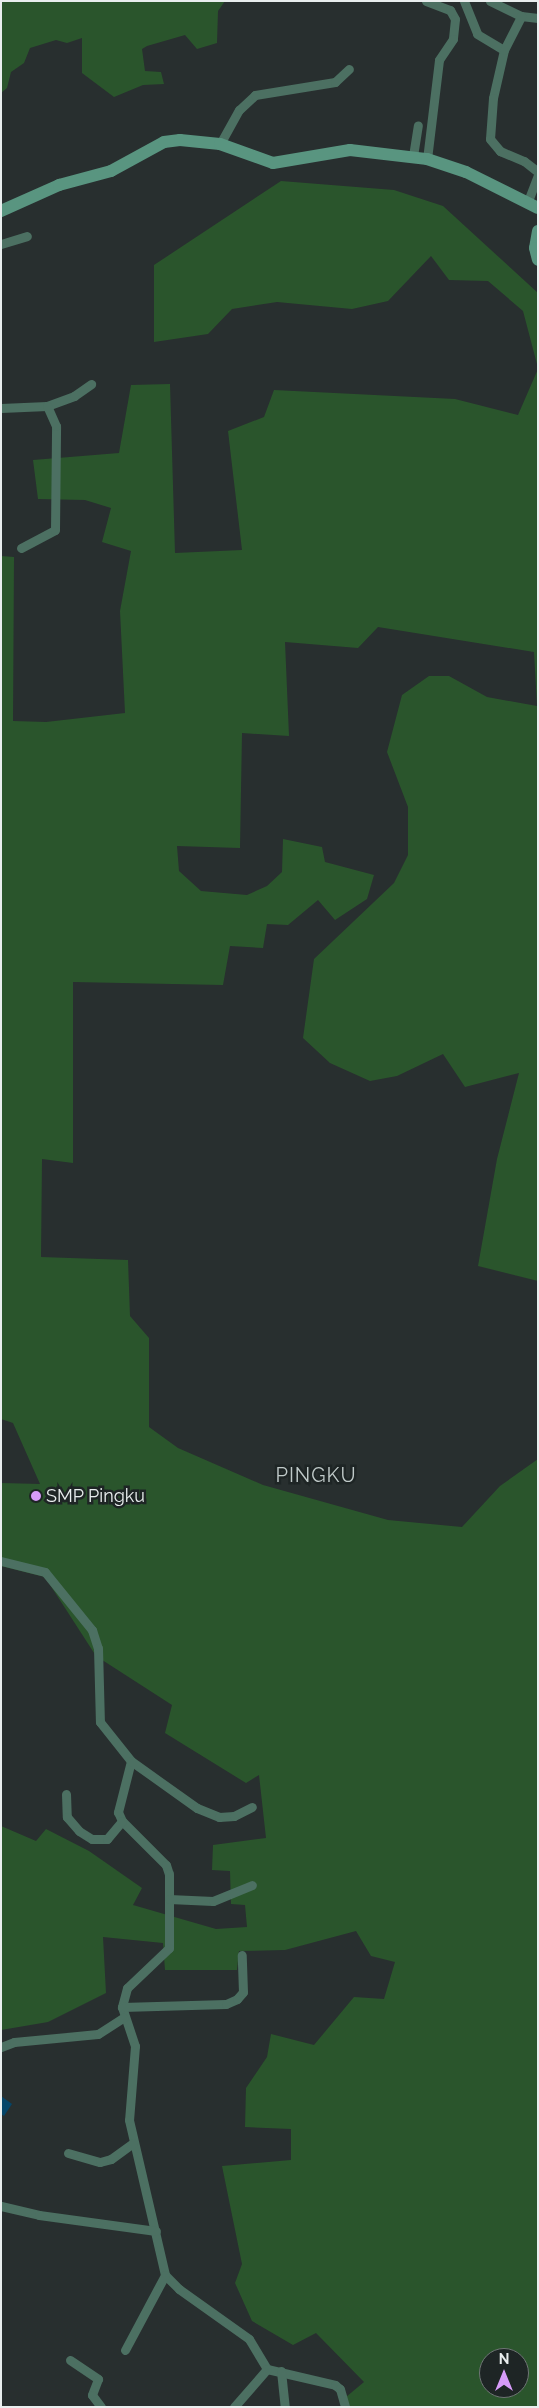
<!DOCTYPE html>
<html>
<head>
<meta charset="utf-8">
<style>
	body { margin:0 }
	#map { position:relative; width:539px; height:2408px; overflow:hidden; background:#282f2f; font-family:Raleway,sans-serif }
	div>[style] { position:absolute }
	.green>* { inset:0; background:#2a552c }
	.water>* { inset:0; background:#054568 }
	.street>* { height:9px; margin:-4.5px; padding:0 4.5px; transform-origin:4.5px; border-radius:4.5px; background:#4c7062 }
	.secondary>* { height:12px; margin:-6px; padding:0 6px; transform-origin:6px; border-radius:6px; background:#599580 }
	.dots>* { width:14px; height:14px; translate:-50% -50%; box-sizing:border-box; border:2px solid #1e2525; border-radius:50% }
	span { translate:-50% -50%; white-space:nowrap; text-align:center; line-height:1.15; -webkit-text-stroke:5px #1e2525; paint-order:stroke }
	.poi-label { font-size:18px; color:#e9eeee }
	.left { translate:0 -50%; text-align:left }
	.quarter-label { font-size:20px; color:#bfc9c8; letter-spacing:1px }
	.frame { position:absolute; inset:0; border:2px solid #e9eeee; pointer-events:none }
	.north { position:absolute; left:479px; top:2348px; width:50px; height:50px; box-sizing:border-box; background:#1e2525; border:1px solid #6f7575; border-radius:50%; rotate:0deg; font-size:14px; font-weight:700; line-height:20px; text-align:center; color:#e9eeee }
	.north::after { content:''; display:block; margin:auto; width:18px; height:22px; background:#d79bf9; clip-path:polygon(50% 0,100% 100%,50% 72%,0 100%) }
</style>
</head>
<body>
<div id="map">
	<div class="green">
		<div style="clip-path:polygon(1px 1px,225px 1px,218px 11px,217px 43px,197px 49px,185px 35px,147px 46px,142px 49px,145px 71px,161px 72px,164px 84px,143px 85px,114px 97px,82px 73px,82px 38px,67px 43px,56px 40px,30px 48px,24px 63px,11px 72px,7px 88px,1px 93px)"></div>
		<div style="clip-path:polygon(281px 181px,394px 190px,443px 206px,538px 293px,538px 368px,523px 311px,488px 281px,449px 280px,431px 256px,388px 301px,352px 309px,277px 302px,232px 309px,208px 334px,154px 342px,154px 265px)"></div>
		<div style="clip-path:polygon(evenodd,538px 369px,538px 1281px,478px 1266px,497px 1159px,519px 1073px,465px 1087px,443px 1054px,397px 1076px,370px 1081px,330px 1063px,303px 1038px,314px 959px,394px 883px,408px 855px,408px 807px,387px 752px,402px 695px,429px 676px,449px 676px,487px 697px,537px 706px,534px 652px,378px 627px,358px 648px,285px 642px,289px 736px,242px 733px,240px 848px,177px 846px,179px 871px,201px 891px,247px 895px,267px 886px,282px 872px,283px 839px,322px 847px,325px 862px,374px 875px,367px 899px,335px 920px,318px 900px,288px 925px,267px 924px,263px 948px,230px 946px,223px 985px,73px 982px,73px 1163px,42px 1159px,41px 1257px,128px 1260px,130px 1316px,149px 1338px,149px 1427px,178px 1448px,263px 1485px,388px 1520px,462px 1527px,500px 1486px,538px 1459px,538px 2407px,342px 2407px,340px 2402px,364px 2382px,316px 2333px,293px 2345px,252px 2321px,235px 2283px,242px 2264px,222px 2166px,291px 2160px,291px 2129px,245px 2127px,246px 2088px,267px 2057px,271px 2034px,314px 2045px,354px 1997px,384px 1999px,395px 1962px,371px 1956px,356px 1931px,285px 1950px,239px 1951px,237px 1970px,165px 1970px,163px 1943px,103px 1937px,106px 1993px,48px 2022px,1px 2030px,1px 1826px,36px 1841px,46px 1829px,89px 1851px,142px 1888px,133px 1905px,216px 1929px,247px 1927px,245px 1905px,231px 1904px,230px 1871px,212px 1870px,213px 1845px,266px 1838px,259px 1775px,246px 1783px,165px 1733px,172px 1705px,96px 1656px,45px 1577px,1px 1566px,1px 1483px,40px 1484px,13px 1423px,1px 1419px,1px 556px,14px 557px,13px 721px,46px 722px,125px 713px,120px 611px,131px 551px,102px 542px,111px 508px,85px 500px,38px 499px,33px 460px,119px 453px,131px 385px,170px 384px,175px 553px,242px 550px,228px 431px,264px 417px,274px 390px,455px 399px,518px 415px,538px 369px,489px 2358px,519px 2358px,519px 2388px,489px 2388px,489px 2358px)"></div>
	</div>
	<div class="water">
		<div style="clip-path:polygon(1px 2096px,12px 2104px,4px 2116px,1px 2114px)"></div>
	</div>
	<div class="street">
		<div style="left:426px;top:1px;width:26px;rotate:21deg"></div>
		<div style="left:450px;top:10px;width:10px;rotate:61deg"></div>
		<div style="left:455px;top:19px;width:20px;rotate:96deg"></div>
		<div style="left:453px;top:39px;width:25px;rotate:124deg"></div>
		<div style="left:439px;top:60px;width:100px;rotate:96.9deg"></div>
		<div style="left:464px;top:1px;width:35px;rotate:68deg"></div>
		<div style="left:477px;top:34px;width:31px;rotate:31deg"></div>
		<div style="left:504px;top:50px;width:49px;rotate:102.9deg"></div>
		<div style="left:493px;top:98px;width:41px;rotate:94.2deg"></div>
		<div style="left:490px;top:139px;width:16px;rotate:50deg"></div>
		<div style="left:500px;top:151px;width:26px;rotate:23deg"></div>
		<div style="left:524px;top:161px;width:18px;rotate:38deg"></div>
		<div style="left:490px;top:1px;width:34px;rotate:26deg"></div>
		<div style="left:521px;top:16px;width:17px;rotate:7deg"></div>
		<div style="left:504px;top:50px;width:38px;rotate:-63deg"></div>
		<div style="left:220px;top:144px;width:39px;rotate:-61deg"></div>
		<div style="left:239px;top:110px;width:22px;rotate:-43deg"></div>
		<div style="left:255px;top:95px;width:81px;rotate:-9.2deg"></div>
		<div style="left:335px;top:82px;width:19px;rotate:-43deg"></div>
		<div style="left:413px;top:156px;width:31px;rotate:-81deg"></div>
		<div style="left:528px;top:201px;width:28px;rotate:-69deg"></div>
		<div style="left:1px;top:244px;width:27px;rotate:-17deg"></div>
		<div style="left:1px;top:408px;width:46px;rotate:-2.5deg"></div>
		<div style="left:47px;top:406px;width:29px;rotate:-20deg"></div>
		<div style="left:74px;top:396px;width:21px;rotate:-35deg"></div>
		<div style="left:21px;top:548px;width:38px;rotate:-28deg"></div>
		<div style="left:55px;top:530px;width:104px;rotate:-89.4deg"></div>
		<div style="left:56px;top:426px;width:22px;rotate:-114deg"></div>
		<div style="left:1px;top:1561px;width:45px;rotate:14deg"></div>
		<div style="left:45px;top:1572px;width:75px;rotate:51deg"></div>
		<div style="left:92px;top:1630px;width:19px;rotate:72deg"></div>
		<div style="left:98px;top:1648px;width:74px;rotate:88.5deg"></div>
		<div style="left:100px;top:1722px;width:50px;rotate:51.5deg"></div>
		<div style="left:131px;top:1761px;width:53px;rotate:104.3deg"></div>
		<div style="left:118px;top:1812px;width:10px;rotate:66deg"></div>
		<div style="left:122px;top:1821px;width:62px;rotate:45deg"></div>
		<div style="left:166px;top:1865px;width:9px;rotate:72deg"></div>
		<div style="left:169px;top:1874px;width:74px;rotate:90deg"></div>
		<div style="left:169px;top:1948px;width:58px;rotate:136.4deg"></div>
		<div style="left:127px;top:1988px;width:20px;rotate:105deg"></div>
		<div style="left:122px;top:2007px;width:41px;rotate:71.6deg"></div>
		<div style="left:135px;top:2046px;width:74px;rotate:94.6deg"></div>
		<div style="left:129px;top:2120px;width:159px;rotate:76.9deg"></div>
		<div style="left:165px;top:2275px;width:20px;rotate:45deg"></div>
		<div style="left:179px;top:2289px;width:86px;rotate:35.5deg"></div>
		<div style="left:249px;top:2339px;width:35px;rotate:59deg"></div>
		<div style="left:267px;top:2369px;width:70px;rotate:13.2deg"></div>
		<div style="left:335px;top:2385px;width:6px;rotate:39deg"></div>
		<div style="left:340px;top:2389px;width:19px;rotate:74deg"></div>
		<div style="left:131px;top:1761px;width:81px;rotate:35.5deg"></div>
		<div style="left:197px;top:1808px;width:24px;rotate:22deg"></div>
		<div style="left:219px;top:1817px;width:15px;rotate:-4deg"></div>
		<div style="left:234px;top:1816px;width:20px;rotate:-27deg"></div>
		<div style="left:66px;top:1794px;width:23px;rotate:88deg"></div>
		<div style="left:67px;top:1817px;width:18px;rotate:49deg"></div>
		<div style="left:79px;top:1831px;width:15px;rotate:32deg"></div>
		<div style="left:92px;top:1839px;width:15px"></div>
		<div style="left:107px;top:1839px;width:23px;rotate:-50deg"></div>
		<div style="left:169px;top:1899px;width:44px;rotate:2.6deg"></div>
		<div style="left:213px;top:1901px;width:42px;rotate:-22.3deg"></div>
		<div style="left:122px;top:2007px;width:104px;rotate:-1.7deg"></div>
		<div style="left:226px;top:2004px;width:12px;rotate:-24deg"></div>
		<div style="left:237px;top:1999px;width:9px;rotate:-49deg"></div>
		<div style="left:243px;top:1992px;width:37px;rotate:-92deg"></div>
		<div style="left:1px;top:2047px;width:14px;rotate:-21deg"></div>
		<div style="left:14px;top:2042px;width:84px;rotate:-5.4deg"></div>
		<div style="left:98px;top:2034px;width:30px;rotate:-33deg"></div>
		<div style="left:68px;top:2153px;width:33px;rotate:16deg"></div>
		<div style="left:100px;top:2162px;width:11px;rotate:-15deg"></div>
		<div style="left:111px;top:2159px;width:27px;rotate:-36deg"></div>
		<div style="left:1px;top:2206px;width:39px;rotate:13deg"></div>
		<div style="left:39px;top:2215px;width:118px;rotate:7.8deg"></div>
		<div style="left:125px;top:2350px;width:85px;rotate:-61.9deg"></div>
		<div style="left:70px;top:2360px;width:34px;rotate:34deg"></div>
		<div style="left:98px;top:2379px;width:17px;rotate:111deg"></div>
		<div style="left:92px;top:2395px;width:15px;rotate:53deg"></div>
		<div style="left:281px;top:2371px;width:36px;rotate:84deg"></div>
		<div style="left:234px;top:2407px;width:50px;rotate:-49deg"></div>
	</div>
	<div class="secondary">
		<div style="left:1px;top:211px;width:64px;rotate:-24.1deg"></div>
		<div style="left:59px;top:185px;width:54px;rotate:-15.1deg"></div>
		<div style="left:111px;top:171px;width:60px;rotate:-28.7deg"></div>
		<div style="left:164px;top:142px;width:16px;rotate:-7deg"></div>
		<div style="left:180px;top:140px;width:40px;rotate:5.7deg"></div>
		<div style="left:220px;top:144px;width:56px;rotate:19.7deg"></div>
		<div style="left:273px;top:163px;width:78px;rotate:-9.6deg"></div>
		<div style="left:350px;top:150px;width:78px;rotate:6.7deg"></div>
		<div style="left:427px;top:159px;width:41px;rotate:18.4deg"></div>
		<div style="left:466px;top:172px;width:80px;rotate:26.6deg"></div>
		<div style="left:538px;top:231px;width:17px;rotate:100deg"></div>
		<div style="left:535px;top:248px;width:12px;rotate:76deg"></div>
	</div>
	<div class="dots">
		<div style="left:36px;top:1496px;background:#d79bf9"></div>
	</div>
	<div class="poi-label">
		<span class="left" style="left:46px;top:1496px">SMP Pingku</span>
	</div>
	<div class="quarter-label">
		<span style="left:316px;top:1475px">PINGKU</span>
	</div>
	<div class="frame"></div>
	<div class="north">N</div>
</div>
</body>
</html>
